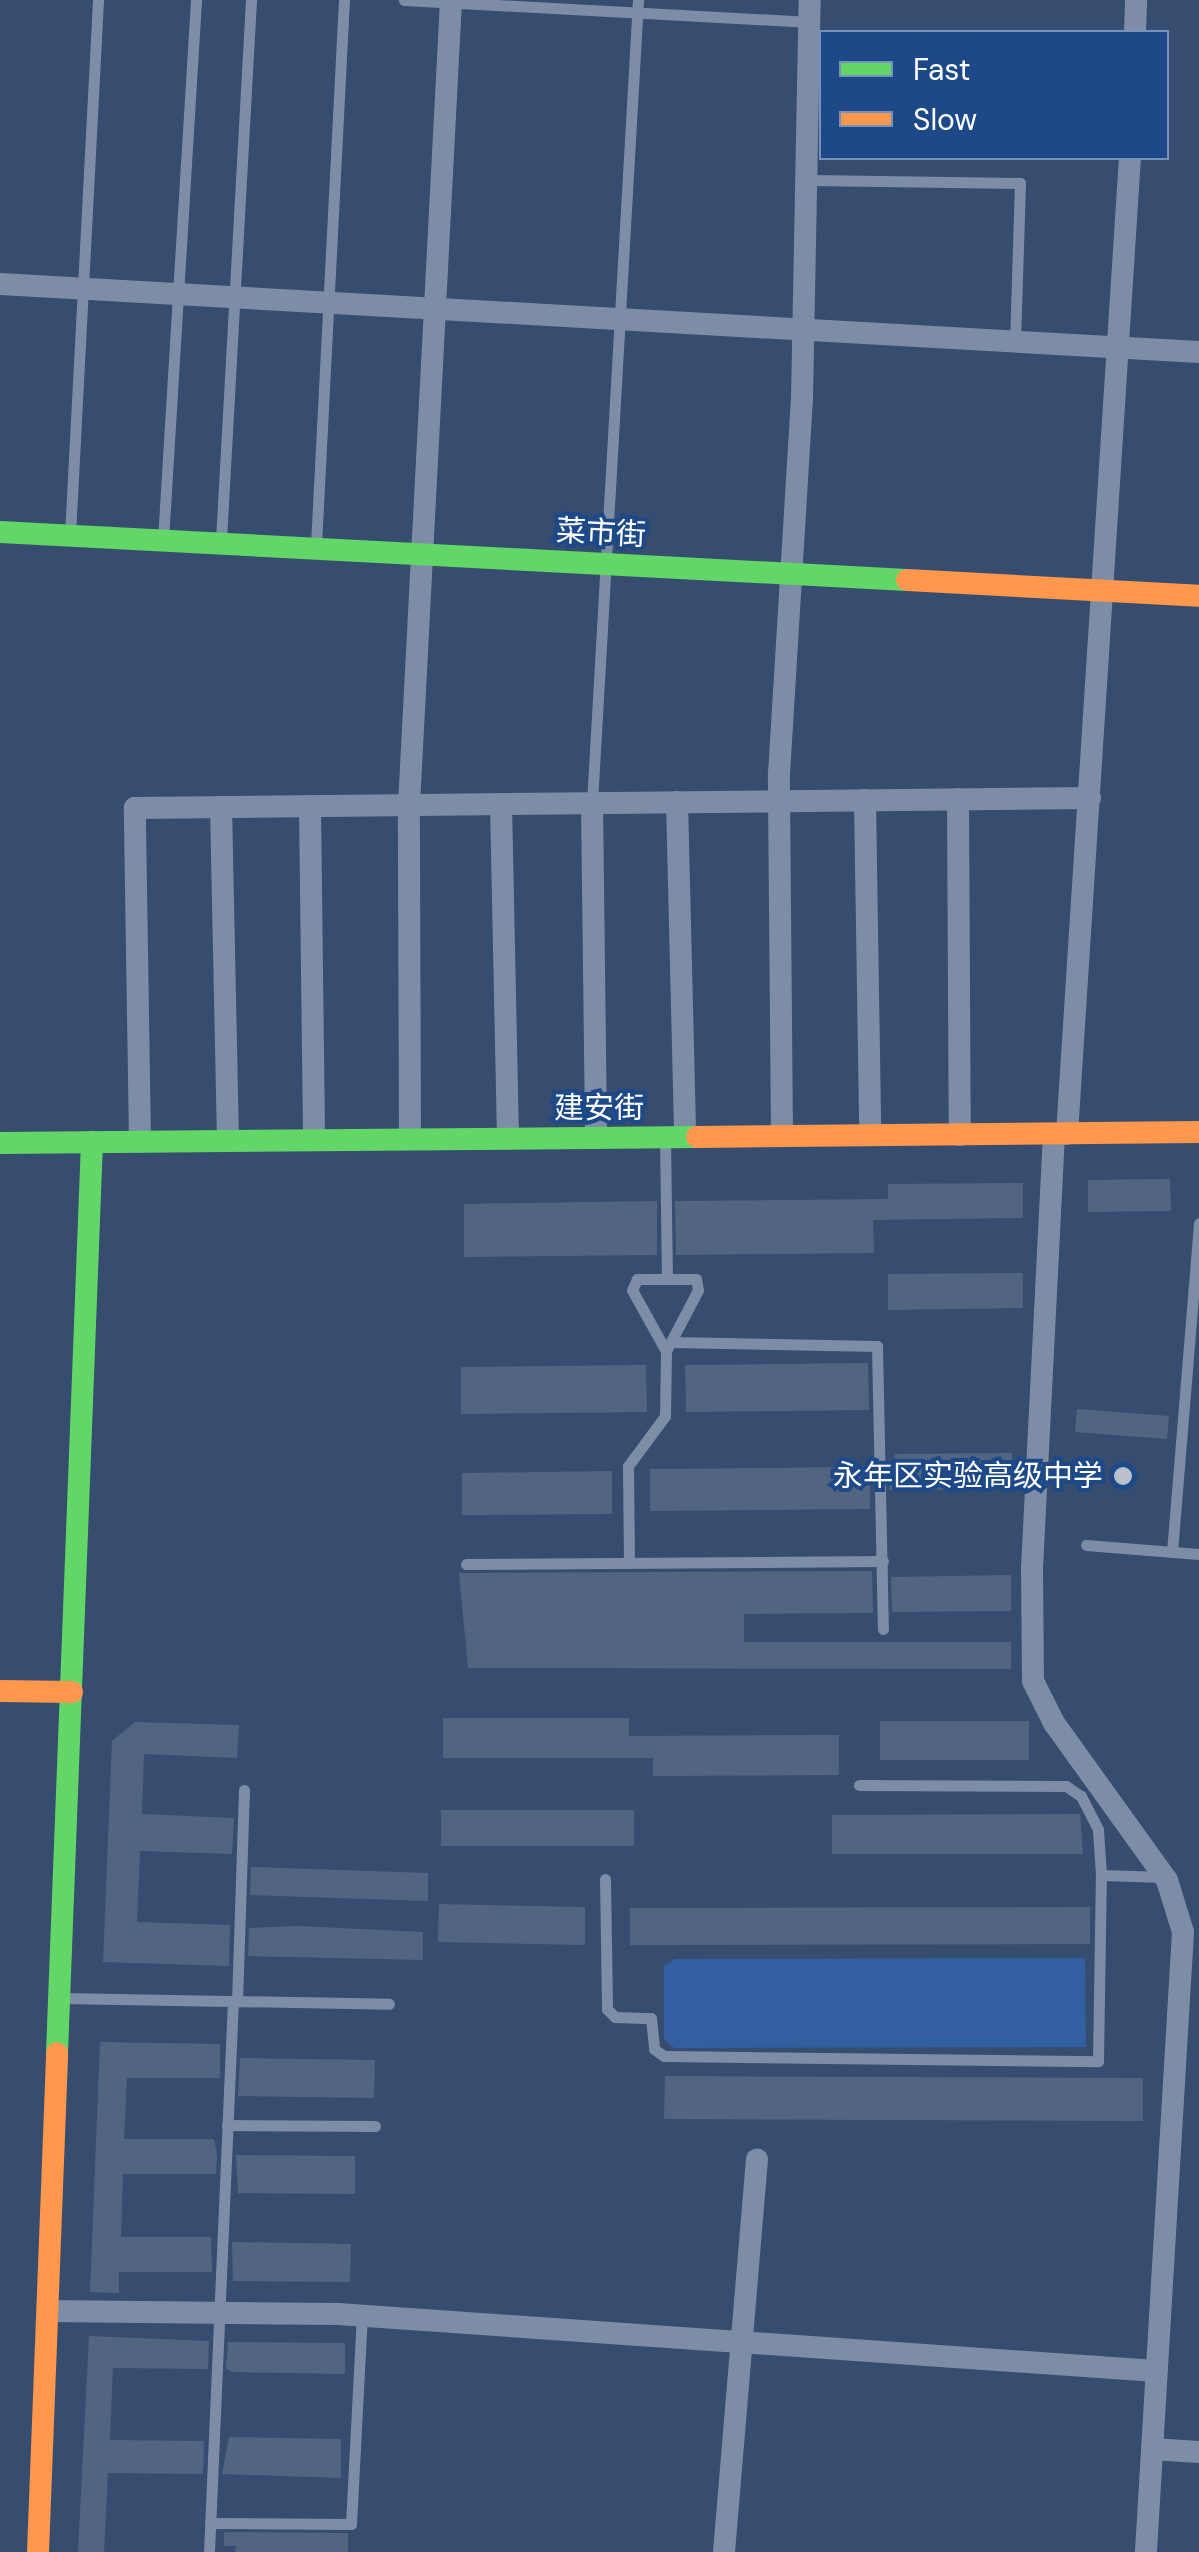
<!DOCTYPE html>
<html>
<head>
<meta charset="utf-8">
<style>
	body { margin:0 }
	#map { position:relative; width:1199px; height:2552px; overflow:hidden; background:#364d70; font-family:"DM Sans","Noto Sans SC",sans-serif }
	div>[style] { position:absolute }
	.green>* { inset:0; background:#315f9f }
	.building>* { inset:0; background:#526580 }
	.lane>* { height:11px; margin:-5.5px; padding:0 5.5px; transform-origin:5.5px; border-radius:5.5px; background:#7d8da5 }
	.street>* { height:22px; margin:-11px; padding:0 11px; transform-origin:11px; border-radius:11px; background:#7d8da5 }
	.fast>* { height:22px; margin:-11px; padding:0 11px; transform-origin:11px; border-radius:11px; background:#63d668 }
	.slow>* { height:22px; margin:-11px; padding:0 11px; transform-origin:11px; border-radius:11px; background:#ff974d }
	.dots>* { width:28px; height:28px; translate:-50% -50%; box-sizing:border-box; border:5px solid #1d4988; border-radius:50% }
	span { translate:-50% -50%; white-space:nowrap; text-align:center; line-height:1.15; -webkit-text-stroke:8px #1d4988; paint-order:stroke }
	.street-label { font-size:30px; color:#fff }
	.poi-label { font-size:30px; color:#fff }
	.right { translate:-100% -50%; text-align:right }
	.legend { position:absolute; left:819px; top:30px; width:350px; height:130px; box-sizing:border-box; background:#1d4988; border:2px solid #7792b8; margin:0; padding:12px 18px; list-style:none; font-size:30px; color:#fff }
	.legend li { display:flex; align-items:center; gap:20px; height:50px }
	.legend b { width:50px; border:2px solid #7792b8 }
</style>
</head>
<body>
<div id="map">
	<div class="green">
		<div style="clip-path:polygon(1085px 1958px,1086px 2047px,674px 2048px,664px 2039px,664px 1966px,675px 1959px)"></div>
	</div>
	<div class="building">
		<div style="clip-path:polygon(1170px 1179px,1171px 1211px,1088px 1212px,1088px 1180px)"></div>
		<div style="clip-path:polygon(1023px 1183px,1023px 1218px,873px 1220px,874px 1253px,676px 1255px,675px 1201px,888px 1199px,888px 1184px)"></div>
		<div style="clip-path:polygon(657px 1201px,657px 1255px,464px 1257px,464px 1204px)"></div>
		<div style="clip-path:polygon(1023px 1273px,1023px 1308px,888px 1310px,888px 1274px)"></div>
		<div style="clip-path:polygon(868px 1363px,869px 1410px,686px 1412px,685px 1365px)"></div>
		<div style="clip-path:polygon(646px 1365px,647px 1412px,461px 1414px,461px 1367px)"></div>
		<div style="clip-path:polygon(1077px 1409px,1169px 1416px,1167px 1439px,1075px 1432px)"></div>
		<div style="clip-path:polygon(1012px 1453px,1012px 1489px,889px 1490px,895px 1454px)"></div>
		<div style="clip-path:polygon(870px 1467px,870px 1509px,650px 1511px,650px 1469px)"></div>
		<div style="clip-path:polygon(612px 1471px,612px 1514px,462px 1515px,462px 1473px)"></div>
		<div style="clip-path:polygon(872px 1571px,873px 1613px,744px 1614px,744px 1642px,1011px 1642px,1011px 1669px,468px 1668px,459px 1573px)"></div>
		<div style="clip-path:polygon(1011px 1575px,1011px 1611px,892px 1612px,891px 1577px)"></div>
		<div style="clip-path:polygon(443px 1718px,629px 1718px,629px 1736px,839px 1735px,839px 1775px,653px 1776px,653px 1758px,443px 1758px)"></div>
		<div style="clip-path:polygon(880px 1721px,1029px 1721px,1029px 1760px,880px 1760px)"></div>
		<div style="clip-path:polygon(135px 1722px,239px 1725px,237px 1758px,144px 1754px,142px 1814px,234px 1818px,232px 1854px,140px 1851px,137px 1922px,230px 1925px,229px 1966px,103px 1962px,112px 1741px)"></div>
		<div style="clip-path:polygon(441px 1810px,634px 1810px,634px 1846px,441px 1846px)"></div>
		<div style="clip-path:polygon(1080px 1814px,1083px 1854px,832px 1854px,832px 1815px)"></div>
		<div style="clip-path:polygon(251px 1867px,428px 1873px,428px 1901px,250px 1895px)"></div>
		<div style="clip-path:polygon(439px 1904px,585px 1907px,585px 1945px,438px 1942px)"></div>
		<div style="clip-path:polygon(1090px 1907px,1090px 1944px,630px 1945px,630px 1908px)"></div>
		<div style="clip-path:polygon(298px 1926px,423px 1932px,423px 1960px,248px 1956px,249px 1928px)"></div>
		<div style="clip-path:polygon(100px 2042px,220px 2044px,220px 2078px,127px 2078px,124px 2139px,214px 2139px,217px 2155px,216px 2174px,123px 2174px,121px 2237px,211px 2237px,212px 2272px,119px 2272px,119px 2293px,90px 2292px)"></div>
		<div style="clip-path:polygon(240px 2058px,375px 2060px,374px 2098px,238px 2096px)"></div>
		<div style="clip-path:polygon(665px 2076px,1143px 2078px,1143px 2121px,664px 2119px)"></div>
		<div style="clip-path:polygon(236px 2155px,355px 2156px,355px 2194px,238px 2193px)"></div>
		<div style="clip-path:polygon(232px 2242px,351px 2244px,350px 2282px,233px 2281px)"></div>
		<div style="clip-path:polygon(89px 2336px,209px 2341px,208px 2369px,113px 2368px,110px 2440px,204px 2441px,203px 2474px,108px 2473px,104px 2552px,78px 2552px)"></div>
		<div style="clip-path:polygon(228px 2342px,345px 2343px,345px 2374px,233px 2372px,226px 2369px)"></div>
		<div style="clip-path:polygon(229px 2437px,341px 2439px,341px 2478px,222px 2474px)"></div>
		<div style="clip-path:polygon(224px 2532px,348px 2533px,348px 2552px,235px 2552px,236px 2546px,224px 2546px)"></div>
	</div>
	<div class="lane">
		<div style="left:404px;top:0;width:407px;rotate:3.1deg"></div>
		<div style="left:810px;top:180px;width:210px;rotate:0.8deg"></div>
		<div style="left:1020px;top:183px;width:158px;rotate:91.8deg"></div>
		<div style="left:70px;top:535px;width:536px;rotate:-87deg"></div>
		<div style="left:163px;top:540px;width:541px;rotate:-86.5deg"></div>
		<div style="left:221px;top:540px;width:541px;rotate:-86.82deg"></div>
		<div style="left:316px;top:545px;width:546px;rotate:-87.06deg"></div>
		<div style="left:592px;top:803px;width:804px;rotate:-86.72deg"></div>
		<div style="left:665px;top:1138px;width:141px;rotate:89.2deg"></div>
		<div style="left:671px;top:1342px;width:206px;rotate:1.1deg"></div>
		<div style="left:877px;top:1346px;width:283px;rotate:88.8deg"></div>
		<div style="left:1086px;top:1545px;width:113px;rotate:4.6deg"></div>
		<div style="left:1172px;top:1552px;width:330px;rotate:-85.3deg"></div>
		<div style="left:629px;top:1563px;width:97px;rotate:-90.6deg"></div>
		<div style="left:628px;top:1466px;width:62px;rotate:-53.5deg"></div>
		<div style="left:665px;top:1416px;width:65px;rotate:-89.1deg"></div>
		<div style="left:666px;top:1351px;width:69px;rotate:-62.3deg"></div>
		<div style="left:698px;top:1290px;width:11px;rotate:-100deg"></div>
		<div style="left:696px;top:1279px;width:59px;rotate:180deg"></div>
		<div style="left:637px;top:1279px;width:12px;rotate:114deg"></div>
		<div style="left:632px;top:1290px;width:70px;rotate:60.9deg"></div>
		<div style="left:466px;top:1564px;width:417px;rotate:-0.4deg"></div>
		<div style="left:859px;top:1785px;width:207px;rotate:0.3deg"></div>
		<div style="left:1066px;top:1786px;width:18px;rotate:34deg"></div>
		<div style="left:1081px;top:1796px;width:38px;rotate:63deg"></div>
		<div style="left:1098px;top:1830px;width:45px;rotate:86.2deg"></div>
		<div style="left:605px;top:1879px;width:130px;rotate:89.1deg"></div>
		<div style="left:607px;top:2009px;width:11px;rotate:45deg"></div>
		<div style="left:615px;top:2017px;width:36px;rotate:2deg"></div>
		<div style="left:651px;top:2018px;width:31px;rotate:84deg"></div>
		<div style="left:654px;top:2049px;width:12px;rotate:35deg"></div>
		<div style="left:664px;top:2056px;width:434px;rotate:0.7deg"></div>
		<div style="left:1098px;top:2061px;width:186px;rotate:-89.1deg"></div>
		<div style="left:1101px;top:1875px;width:64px;rotate:1.8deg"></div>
		<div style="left:61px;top:1998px;width:328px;rotate:1deg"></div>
		<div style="left:237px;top:2001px;width:211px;rotate:-88.1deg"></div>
		<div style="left:227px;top:2125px;width:148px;rotate:0.4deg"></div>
		<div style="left:210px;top:2523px;width:141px;rotate:0.4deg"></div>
		<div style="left:351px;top:2524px;width:207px;rotate:-87deg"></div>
		<div style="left:209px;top:2552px;width:552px;rotate:-87.51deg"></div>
	</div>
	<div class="street">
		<div style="left:1135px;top:32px;width:32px;rotate:-88deg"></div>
		<div style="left:0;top:284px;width:1201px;rotate:3.25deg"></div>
		<div style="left:958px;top:799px;width:336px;rotate:89.7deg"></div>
		<div style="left:865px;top:800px;width:335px;rotate:89.1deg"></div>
		<div style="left:677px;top:802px;width:335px;rotate:88.6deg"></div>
		<div style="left:592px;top:803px;width:335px;rotate:89.3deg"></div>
		<div style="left:501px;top:804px;width:334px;rotate:88.8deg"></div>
		<div style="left:310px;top:806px;width:334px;rotate:89.3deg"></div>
		<div style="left:221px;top:807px;width:334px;rotate:88.8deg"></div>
		<div style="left:1054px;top:1134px;width:434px;rotate:92.9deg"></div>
		<div style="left:1032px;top:1567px;width:114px;rotate:89.5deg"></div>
		<div style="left:1033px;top:1681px;width:47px;rotate:63.4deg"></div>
		<div style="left:1054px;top:1723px;width:193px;rotate:54.3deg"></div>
		<div style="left:1167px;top:1880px;width:54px;rotate:72.9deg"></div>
		<div style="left:1183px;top:1932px;width:621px;rotate:93.42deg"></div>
		<div style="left:1067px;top:1134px;width:978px;rotate:-86.31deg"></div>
		<div style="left:782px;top:1136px;width:362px;rotate:-90.5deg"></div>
		<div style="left:779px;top:774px;width:376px;rotate:-86.5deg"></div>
		<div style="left:802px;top:399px;width:399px;rotate:-88.9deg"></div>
		<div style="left:410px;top:1139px;width:334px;rotate:-90.2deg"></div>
		<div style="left:409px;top:805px;width:806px;rotate:-87.01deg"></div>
		<div style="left:140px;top:1142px;width:334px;rotate:-90.9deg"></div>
		<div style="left:135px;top:808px;width:955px;rotate:-0.6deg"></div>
		<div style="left:48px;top:2311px;width:290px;rotate:0.6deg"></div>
		<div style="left:338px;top:2314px;width:820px;rotate:3.99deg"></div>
		<div style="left:1152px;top:2449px;width:47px;rotate:3.7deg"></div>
		<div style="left:724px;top:2552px;width:394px;rotate:-85.2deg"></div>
	</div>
	<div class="fast">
		<div style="left:0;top:532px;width:908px;rotate:3.03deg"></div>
		<div style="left:0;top:1143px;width:697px;rotate:-0.49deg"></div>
		<div style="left:57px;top:2053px;width:912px;rotate:-87.8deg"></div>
	</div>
	<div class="slow">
		<div style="left:907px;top:580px;width:292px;rotate:3.1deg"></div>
		<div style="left:697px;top:1137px;width:502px;rotate:-0.57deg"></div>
		<div style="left:0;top:1691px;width:72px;rotate:0.8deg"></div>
		<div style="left:38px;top:2552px;width:499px;rotate:-87.8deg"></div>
	</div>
	<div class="dots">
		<div style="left:1123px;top:1476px;background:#b9c1cd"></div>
	</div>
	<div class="street-label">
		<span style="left:601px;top:533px;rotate:3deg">菜市街</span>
		<span style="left:599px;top:1108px">建安街</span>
	</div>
	<div class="poi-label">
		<span class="right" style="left:1103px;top:1476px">永年区实验高级中学</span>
	</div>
	<ul class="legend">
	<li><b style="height:12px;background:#63d668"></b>Fast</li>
	<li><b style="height:12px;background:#ff974d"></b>Slow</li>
	</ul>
</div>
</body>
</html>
